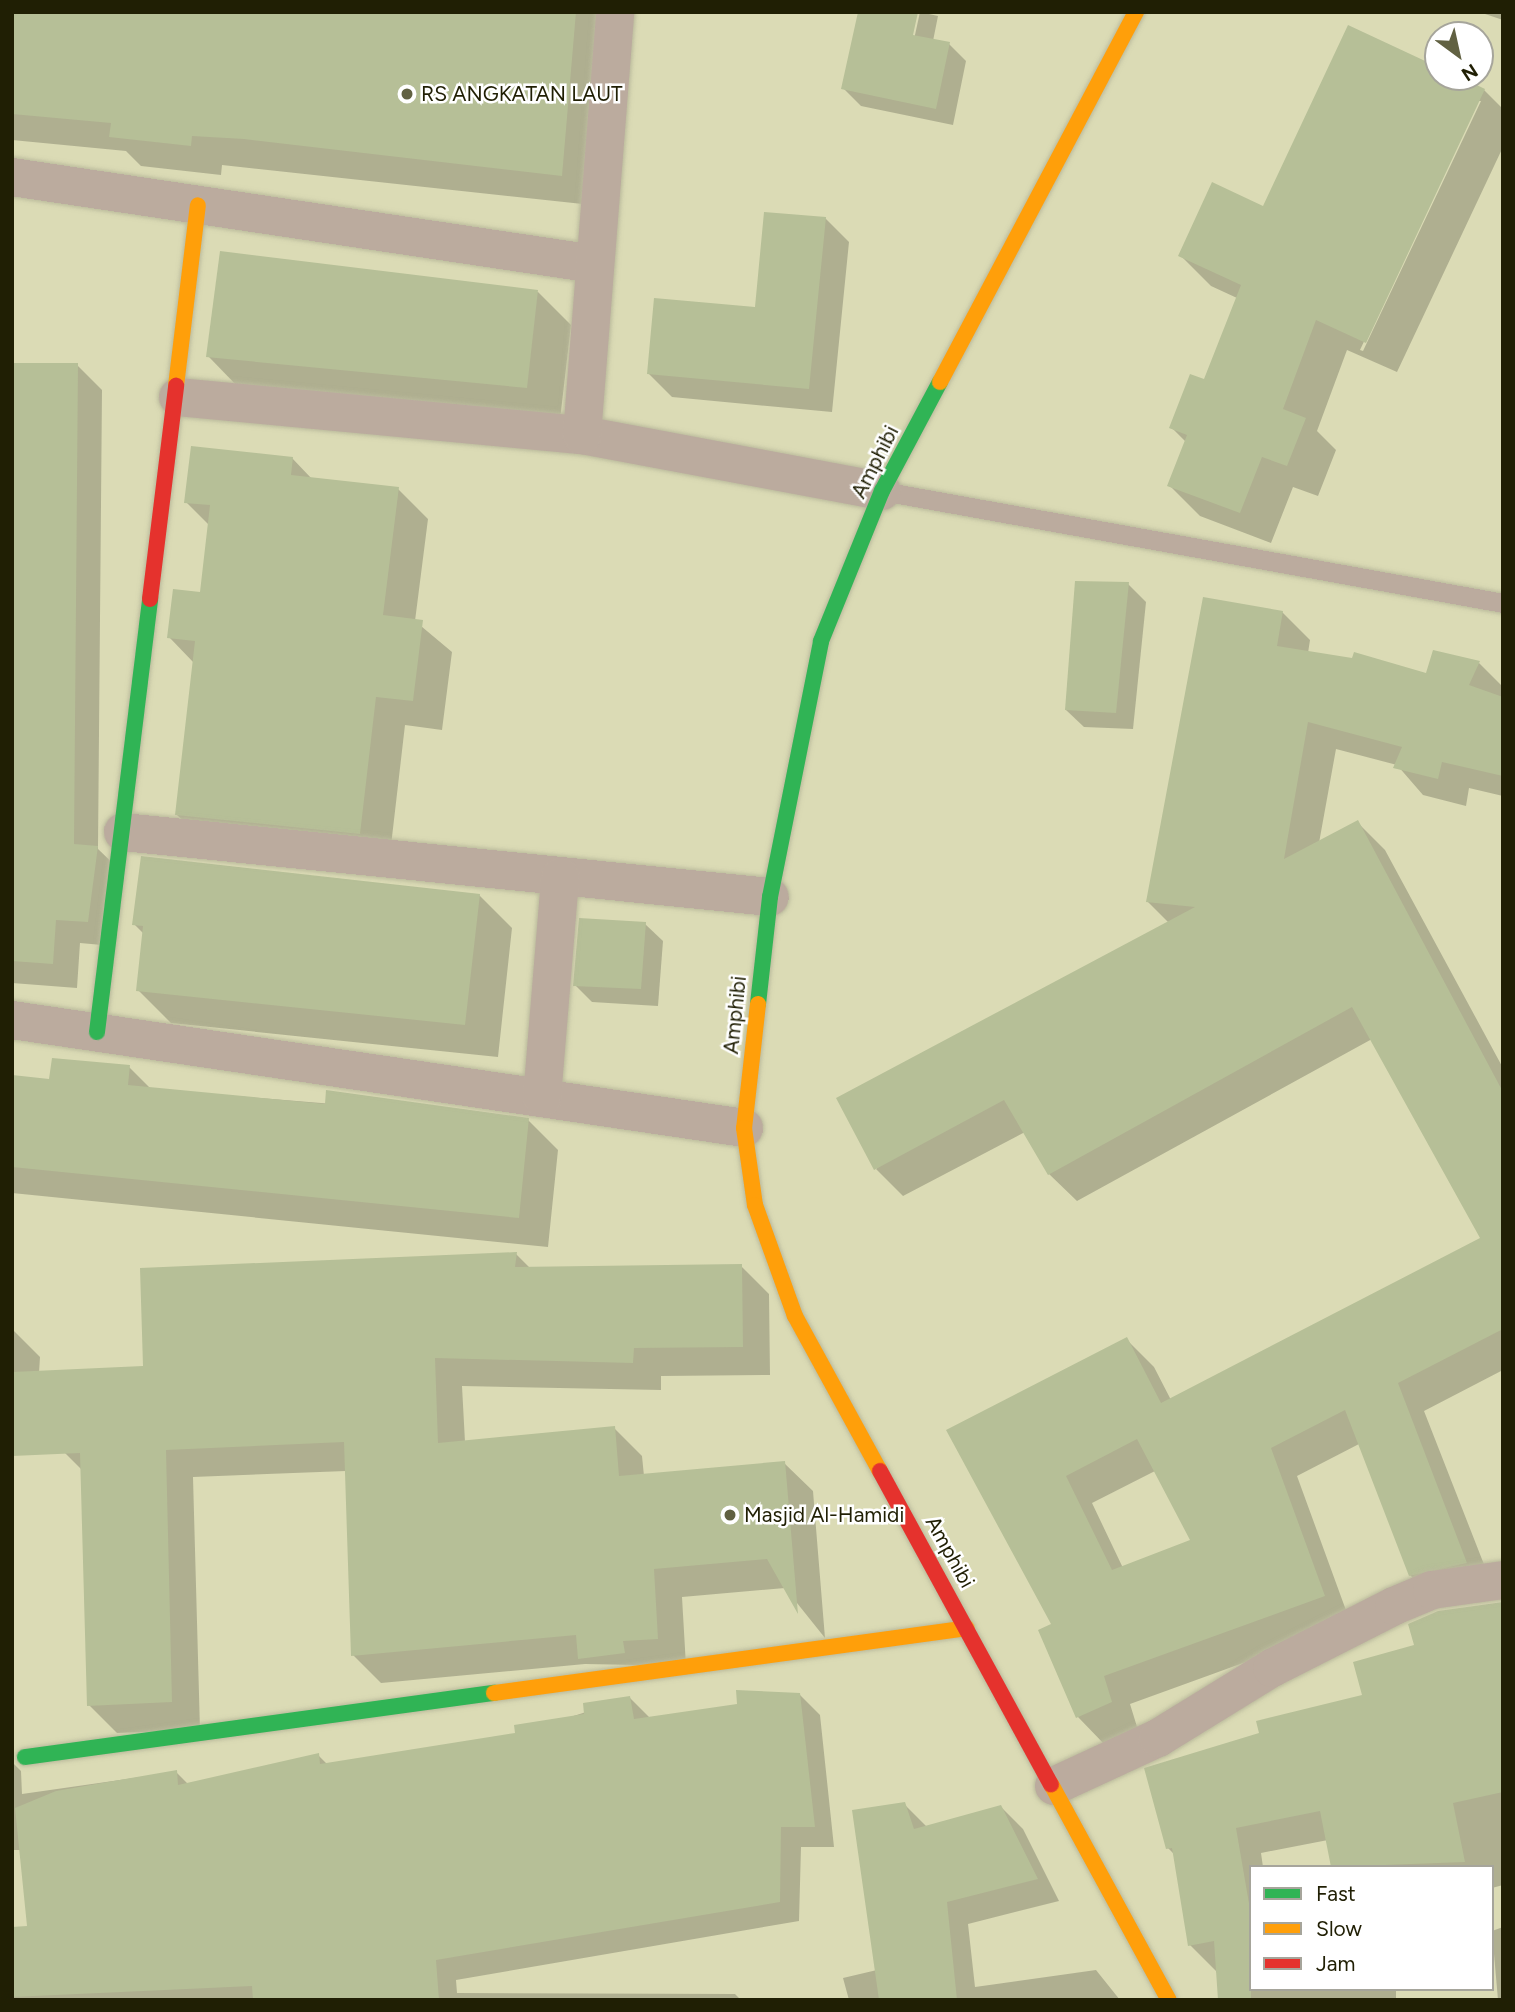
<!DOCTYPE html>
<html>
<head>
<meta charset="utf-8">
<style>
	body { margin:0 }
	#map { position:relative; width:1515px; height:2012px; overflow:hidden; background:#dbdbb5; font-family:Figtree,sans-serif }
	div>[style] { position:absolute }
	.shadow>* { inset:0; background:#0003 }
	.building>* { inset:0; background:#b6bf97 }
	.roads { filter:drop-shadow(0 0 2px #baba9c) drop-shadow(0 0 2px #baba9c) }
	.lane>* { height:19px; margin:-9.5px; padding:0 9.5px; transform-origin:9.5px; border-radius:9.5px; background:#bbab9e }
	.street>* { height:38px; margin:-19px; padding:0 19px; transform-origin:19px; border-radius:19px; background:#bbab9e }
	.fast>* { height:16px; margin:-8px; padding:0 8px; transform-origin:8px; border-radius:8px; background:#30b455 }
	.slow>* { height:16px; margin:-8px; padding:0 8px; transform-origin:8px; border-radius:8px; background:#ff9f0a }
	.jam>* { height:16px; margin:-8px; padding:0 8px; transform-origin:8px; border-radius:8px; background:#e5322d }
	.dots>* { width:19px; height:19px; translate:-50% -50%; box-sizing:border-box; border:4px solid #fff; border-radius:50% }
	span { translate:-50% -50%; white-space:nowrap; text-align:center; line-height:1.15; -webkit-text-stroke:5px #fff; paint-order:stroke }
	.poi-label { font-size:21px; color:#201f04 }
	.left { translate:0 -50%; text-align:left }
	.street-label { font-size:21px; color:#201f04 }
	.frame { position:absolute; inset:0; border:14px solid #201f04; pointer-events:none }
	.legend { position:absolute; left:1249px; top:1865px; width:245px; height:126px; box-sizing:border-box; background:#fff; border:2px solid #a6a59b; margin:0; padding:9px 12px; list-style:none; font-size:21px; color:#201f04 }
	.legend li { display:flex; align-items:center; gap:14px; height:35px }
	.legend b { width:35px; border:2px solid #a6a59b }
	.north { position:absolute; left:1424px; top:21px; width:70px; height:70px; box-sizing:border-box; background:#fff; border:2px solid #a6a59b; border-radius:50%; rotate:147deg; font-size:19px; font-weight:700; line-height:28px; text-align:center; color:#201f04 }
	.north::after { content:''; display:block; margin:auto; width:24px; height:32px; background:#616142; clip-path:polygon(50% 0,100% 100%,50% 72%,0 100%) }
</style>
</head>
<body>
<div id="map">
	<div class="shadow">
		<div style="clip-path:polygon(12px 12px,594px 12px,608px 27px,592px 205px,222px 165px,221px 175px,141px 166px,126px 151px,12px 140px)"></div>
		<div style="clip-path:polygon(920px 12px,938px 16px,933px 41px,949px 44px,966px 61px,953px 125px,861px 106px,843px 88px,913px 44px)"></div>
		<div style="clip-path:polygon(1479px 12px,1503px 12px,1503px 20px)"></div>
		<div style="clip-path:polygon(evenodd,1438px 69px,1438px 77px,1484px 90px,1503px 109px,1503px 147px,1397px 372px,1347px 350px,1317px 431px,1336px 450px,1318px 496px,1293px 487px,1271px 543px,1200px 516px,1169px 485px,1186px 442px,1171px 427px,1205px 382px,1237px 298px,1211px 286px,1180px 255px,1264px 208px,1438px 69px,1477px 101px,1481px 101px,1363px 351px,1360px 350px,1477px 101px)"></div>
		<div style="clip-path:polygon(825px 218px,849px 242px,832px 412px,672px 397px,649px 374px,757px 309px)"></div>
		<div style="clip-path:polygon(538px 292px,571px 325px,560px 420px,240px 389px,208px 356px)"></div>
		<div style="clip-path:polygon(12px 365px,77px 365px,102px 390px,98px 849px,122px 872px,113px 946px,80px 943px,77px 988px,12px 983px)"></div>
		<div style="clip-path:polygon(292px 458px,312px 479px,398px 489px,428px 519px,415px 621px,452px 652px,442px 730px,405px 725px,389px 863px,207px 844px,177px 815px,194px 663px,169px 637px,202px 594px,210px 526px,186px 502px)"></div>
		<div style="clip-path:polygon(1128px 584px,1146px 602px,1133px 729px,1084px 727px,1066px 710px)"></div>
		<div style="clip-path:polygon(evenodd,1282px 612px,1310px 640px,1308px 653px,1427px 675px,1479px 663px,1503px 687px,1503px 796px,1469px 788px,1466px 806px,1423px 795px,1397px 765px,1336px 749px,1319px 843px,1357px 822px,1385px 850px,1503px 1068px,1503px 1370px,1424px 1411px,1494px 1590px,1438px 1603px,1410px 1575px,1359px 1444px,1297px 1476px,1351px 1624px,1130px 1704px,1138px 1730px,1105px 1745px,1078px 1717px,1053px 1625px,949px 1431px,1126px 1339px,1154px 1367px,1171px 1400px,1483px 1239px,1372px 1039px,1077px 1201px,1049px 1174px,1025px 1132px,903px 1196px,876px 1169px,1169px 923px,1148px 902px,1282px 612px,1155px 1471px,1192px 1541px,1123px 1568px,1092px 1503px,1155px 1471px)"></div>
		<div style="clip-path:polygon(479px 895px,512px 928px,498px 1057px,171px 1023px,138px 990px,144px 934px,134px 924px)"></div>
		<div style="clip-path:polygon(645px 924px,663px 941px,658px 1006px,592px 1002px,575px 985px)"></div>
		<div style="clip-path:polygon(129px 1067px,151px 1089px,528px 1120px,558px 1150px,548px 1247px,12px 1193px,12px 1077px,50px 1081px)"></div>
		<div style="clip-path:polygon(516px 1254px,531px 1269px,741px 1266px,769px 1294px,770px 1375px,661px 1376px,661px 1390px,462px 1386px,465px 1442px,614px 1428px,642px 1456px,644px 1476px,784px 1463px,813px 1491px,825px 1638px,785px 1588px,682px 1597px,686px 1666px,585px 1664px,381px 1683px,353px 1655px,346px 1471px,193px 1477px,200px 1730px,117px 1733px,89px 1705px,82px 1470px,65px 1453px,12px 1447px,12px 1329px,40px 1357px,39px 1373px,145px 1368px)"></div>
		<div style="clip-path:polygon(1503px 1604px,1503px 1885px,1492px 1888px,1492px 1867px,1333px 1867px,1328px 1840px,1261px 1853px,1263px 1867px,1251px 1867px,1251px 1989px,1396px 1989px,1396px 2000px,1228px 2000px,1216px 1971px,1190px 1945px,1175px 1855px,1168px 1848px,1261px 1734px,1364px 1696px,1416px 1647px)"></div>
		<div style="clip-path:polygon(800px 1695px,820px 1715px,834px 1847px,801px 1847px,799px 1921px,456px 1980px,457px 1993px,735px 1994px,741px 2000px,12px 2000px,12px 1928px,29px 1928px,21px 1850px,12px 1850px,12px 1762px,21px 1771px,22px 1794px,176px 1772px,189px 1785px,318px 1755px,328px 1765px,517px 1734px,630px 1698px,651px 1719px)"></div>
		<div style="clip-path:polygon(904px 1804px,927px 1827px,1001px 1807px,1023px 1829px,1059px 1901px,968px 1924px,975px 1987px,1096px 1970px,1120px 2000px,849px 2000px,843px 1978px,877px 1970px)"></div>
		<div style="clip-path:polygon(1503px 1927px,1503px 2000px,1498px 2000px,1492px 1931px)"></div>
	</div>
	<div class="building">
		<div style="clip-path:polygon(12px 12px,576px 12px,562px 176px,244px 139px,192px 136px,191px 146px,109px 137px,111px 123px,12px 114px)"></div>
		<div style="clip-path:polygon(858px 12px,918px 12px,913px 35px,950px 42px,936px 109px,841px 89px)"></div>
		<div style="clip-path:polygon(1348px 25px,1438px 67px,1438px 77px,1460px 77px,1485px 89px,1366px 343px,1316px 320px,1283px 409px,1306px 418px,1287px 466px,1262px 457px,1240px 513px,1167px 486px,1187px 435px,1169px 428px,1190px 374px,1204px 379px,1241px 285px,1178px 256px,1212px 182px,1263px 206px)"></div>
		<div style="clip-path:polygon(764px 212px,826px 217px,809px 389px,647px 374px,654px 298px,755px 307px)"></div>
		<div style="clip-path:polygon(220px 251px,538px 290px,527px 388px,206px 357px)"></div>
		<div style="clip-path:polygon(12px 363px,78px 363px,74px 844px,98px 846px,88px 922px,56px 920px,53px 964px,12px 961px)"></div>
		<div style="clip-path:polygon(191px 446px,293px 457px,291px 475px,399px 487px,383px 615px,423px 620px,413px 701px,376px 697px,360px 834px,175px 815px,195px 641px,167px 638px,173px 589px,200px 592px,210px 505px,184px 503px)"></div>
		<div style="clip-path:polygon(1075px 581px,1129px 582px,1116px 713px,1065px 710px)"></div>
		<div style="clip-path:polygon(evenodd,1203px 597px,1283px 611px,1277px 646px,1352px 658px,1354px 652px,1426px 673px,1433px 650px,1480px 661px,1469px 685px,1503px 697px,1503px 776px,1442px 762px,1438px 779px,1393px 768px,1402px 747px,1308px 722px,1284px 859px,1358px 820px,1503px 1092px,1503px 1329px,1398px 1383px,1467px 1563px,1409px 1576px,1345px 1410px,1271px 1448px,1325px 1596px,1104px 1676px,1112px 1702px,1076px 1718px,1038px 1630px,1051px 1624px,946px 1430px,1127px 1337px,1161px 1403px,1480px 1238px,1352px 1007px,1048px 1175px,1004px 1100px,874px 1170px,836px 1098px,1195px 907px,1146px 902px,1203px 597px,1137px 1439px,1190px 1540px,1112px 1570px,1066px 1476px,1137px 1439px)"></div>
		<div style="clip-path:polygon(141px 856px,480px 894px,465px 1025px,136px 991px,143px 926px,132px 925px)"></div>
		<div style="clip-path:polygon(579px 918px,646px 922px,641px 989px,573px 986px)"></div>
		<div style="clip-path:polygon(52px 1058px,130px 1065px,128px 1085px,325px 1104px,326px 1090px,529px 1118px,519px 1218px,12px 1167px,12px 1075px,49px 1079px)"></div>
		<div style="clip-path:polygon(517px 1252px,515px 1267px,742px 1264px,743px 1347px,634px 1348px,633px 1363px,435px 1358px,438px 1443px,615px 1426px,619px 1476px,785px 1461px,798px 1614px,767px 1559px,654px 1569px,658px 1639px,623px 1641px,625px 1653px,578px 1659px,576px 1635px,351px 1656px,344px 1442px,166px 1450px,172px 1702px,87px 1706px,80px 1453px,12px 1456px,12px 1372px,143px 1366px,140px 1268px)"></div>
		<div style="clip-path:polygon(1503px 1602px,1503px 1792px,1453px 1803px,1465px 1862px,1331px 1867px,1320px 1811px,1236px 1828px,1251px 1915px,1251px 2000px,1218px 2000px,1214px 1941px,1188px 1946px,1172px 1848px,1166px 1849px,1144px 1768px,1259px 1733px,1256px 1721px,1362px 1695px,1353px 1662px,1414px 1645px,1408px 1624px,1438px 1611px)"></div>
		<div style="clip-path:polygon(736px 1690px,800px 1693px,815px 1827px,781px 1827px,780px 1902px,436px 1960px,439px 2000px,253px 2000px,252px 1986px,12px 1997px,12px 1927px,27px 1926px,15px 1808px,56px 1791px,177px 1770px,178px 1785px,319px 1753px,320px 1764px,515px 1733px,514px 1725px,584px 1714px,583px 1703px,630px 1696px,634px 1719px,737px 1704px)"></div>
		<div style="clip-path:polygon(905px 1802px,914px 1829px,1001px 1805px,1038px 1879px,947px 1902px,957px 2000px,879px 2000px,852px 1810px)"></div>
	</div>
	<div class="roads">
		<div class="lane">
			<div style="left:882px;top:491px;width:631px;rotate:10.22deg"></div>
		</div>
		<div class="street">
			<div style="left:12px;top:177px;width:589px;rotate:8.49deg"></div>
			<div style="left:178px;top:397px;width:406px;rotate:5.4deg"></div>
			<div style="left:582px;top:435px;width:305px;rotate:10.6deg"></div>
			<div style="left:582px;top:435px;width:424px;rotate:-85.5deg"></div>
			<div style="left:123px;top:832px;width:650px;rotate:5.74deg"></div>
			<div style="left:12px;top:1020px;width:740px;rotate:8.39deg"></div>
			<div style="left:542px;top:1098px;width:222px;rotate:-85.3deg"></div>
			<div style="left:1054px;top:1786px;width:115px;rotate:-24.8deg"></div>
			<div style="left:1158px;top:1738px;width:134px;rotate:-31.6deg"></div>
			<div style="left:1272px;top:1668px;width:137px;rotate:-26.9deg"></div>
			<div style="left:1394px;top:1606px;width:41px;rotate:-22.8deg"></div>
			<div style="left:1432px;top:1590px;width:72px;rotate:-8deg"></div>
		</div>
		<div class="fast">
			<div style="left:758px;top:1004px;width:108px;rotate:-83.6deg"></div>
			<div style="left:770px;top:897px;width:261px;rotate:-78.7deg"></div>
			<div style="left:821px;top:641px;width:162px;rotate:-67.9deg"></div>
			<div style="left:882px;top:491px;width:123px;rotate:-62deg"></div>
			<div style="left:97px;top:1032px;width:436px;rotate:-83deg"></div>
			<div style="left:25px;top:1757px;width:473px;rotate:-7.8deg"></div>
		</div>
		<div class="slow">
			<div style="left:940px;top:382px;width:419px;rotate:-62.1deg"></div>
			<div style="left:176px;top:386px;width:182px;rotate:-83.1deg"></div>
			<div style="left:758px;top:1004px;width:125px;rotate:96.4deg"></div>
			<div style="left:744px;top:1128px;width:78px;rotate:81.9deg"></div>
			<div style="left:755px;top:1205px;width:118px;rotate:70.2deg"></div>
			<div style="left:795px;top:1316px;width:177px;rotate:61.3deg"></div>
			<div style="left:494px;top:1693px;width:477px;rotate:-7.8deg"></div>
			<div style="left:1051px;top:1784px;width:246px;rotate:61.4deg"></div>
		</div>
		<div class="jam">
			<div style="left:150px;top:599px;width:215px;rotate:-83deg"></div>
			<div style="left:880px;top:1471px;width:357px;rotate:61.4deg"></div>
		</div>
	</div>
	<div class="dots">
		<div style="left:407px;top:94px;background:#616142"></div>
		<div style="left:730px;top:1515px;background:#616142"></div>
	</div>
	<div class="poi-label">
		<span class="left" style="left:421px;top:94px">RS ANGKATAN LAUT</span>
		<span class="left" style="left:744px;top:1515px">Masjid Al-Hamidi</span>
	</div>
	<div class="street-label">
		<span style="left:875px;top:462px;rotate:-63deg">Amphibi</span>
		<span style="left:735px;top:1015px;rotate:-84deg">Amphibi</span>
		<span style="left:950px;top:1552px;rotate:61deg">Amphibi</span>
	</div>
	<div class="frame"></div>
	<ul class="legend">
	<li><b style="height:9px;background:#30b455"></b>Fast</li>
	<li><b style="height:9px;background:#ff9f0a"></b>Slow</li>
	<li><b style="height:9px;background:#e5322d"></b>Jam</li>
	</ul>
	<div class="north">N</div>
</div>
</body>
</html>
